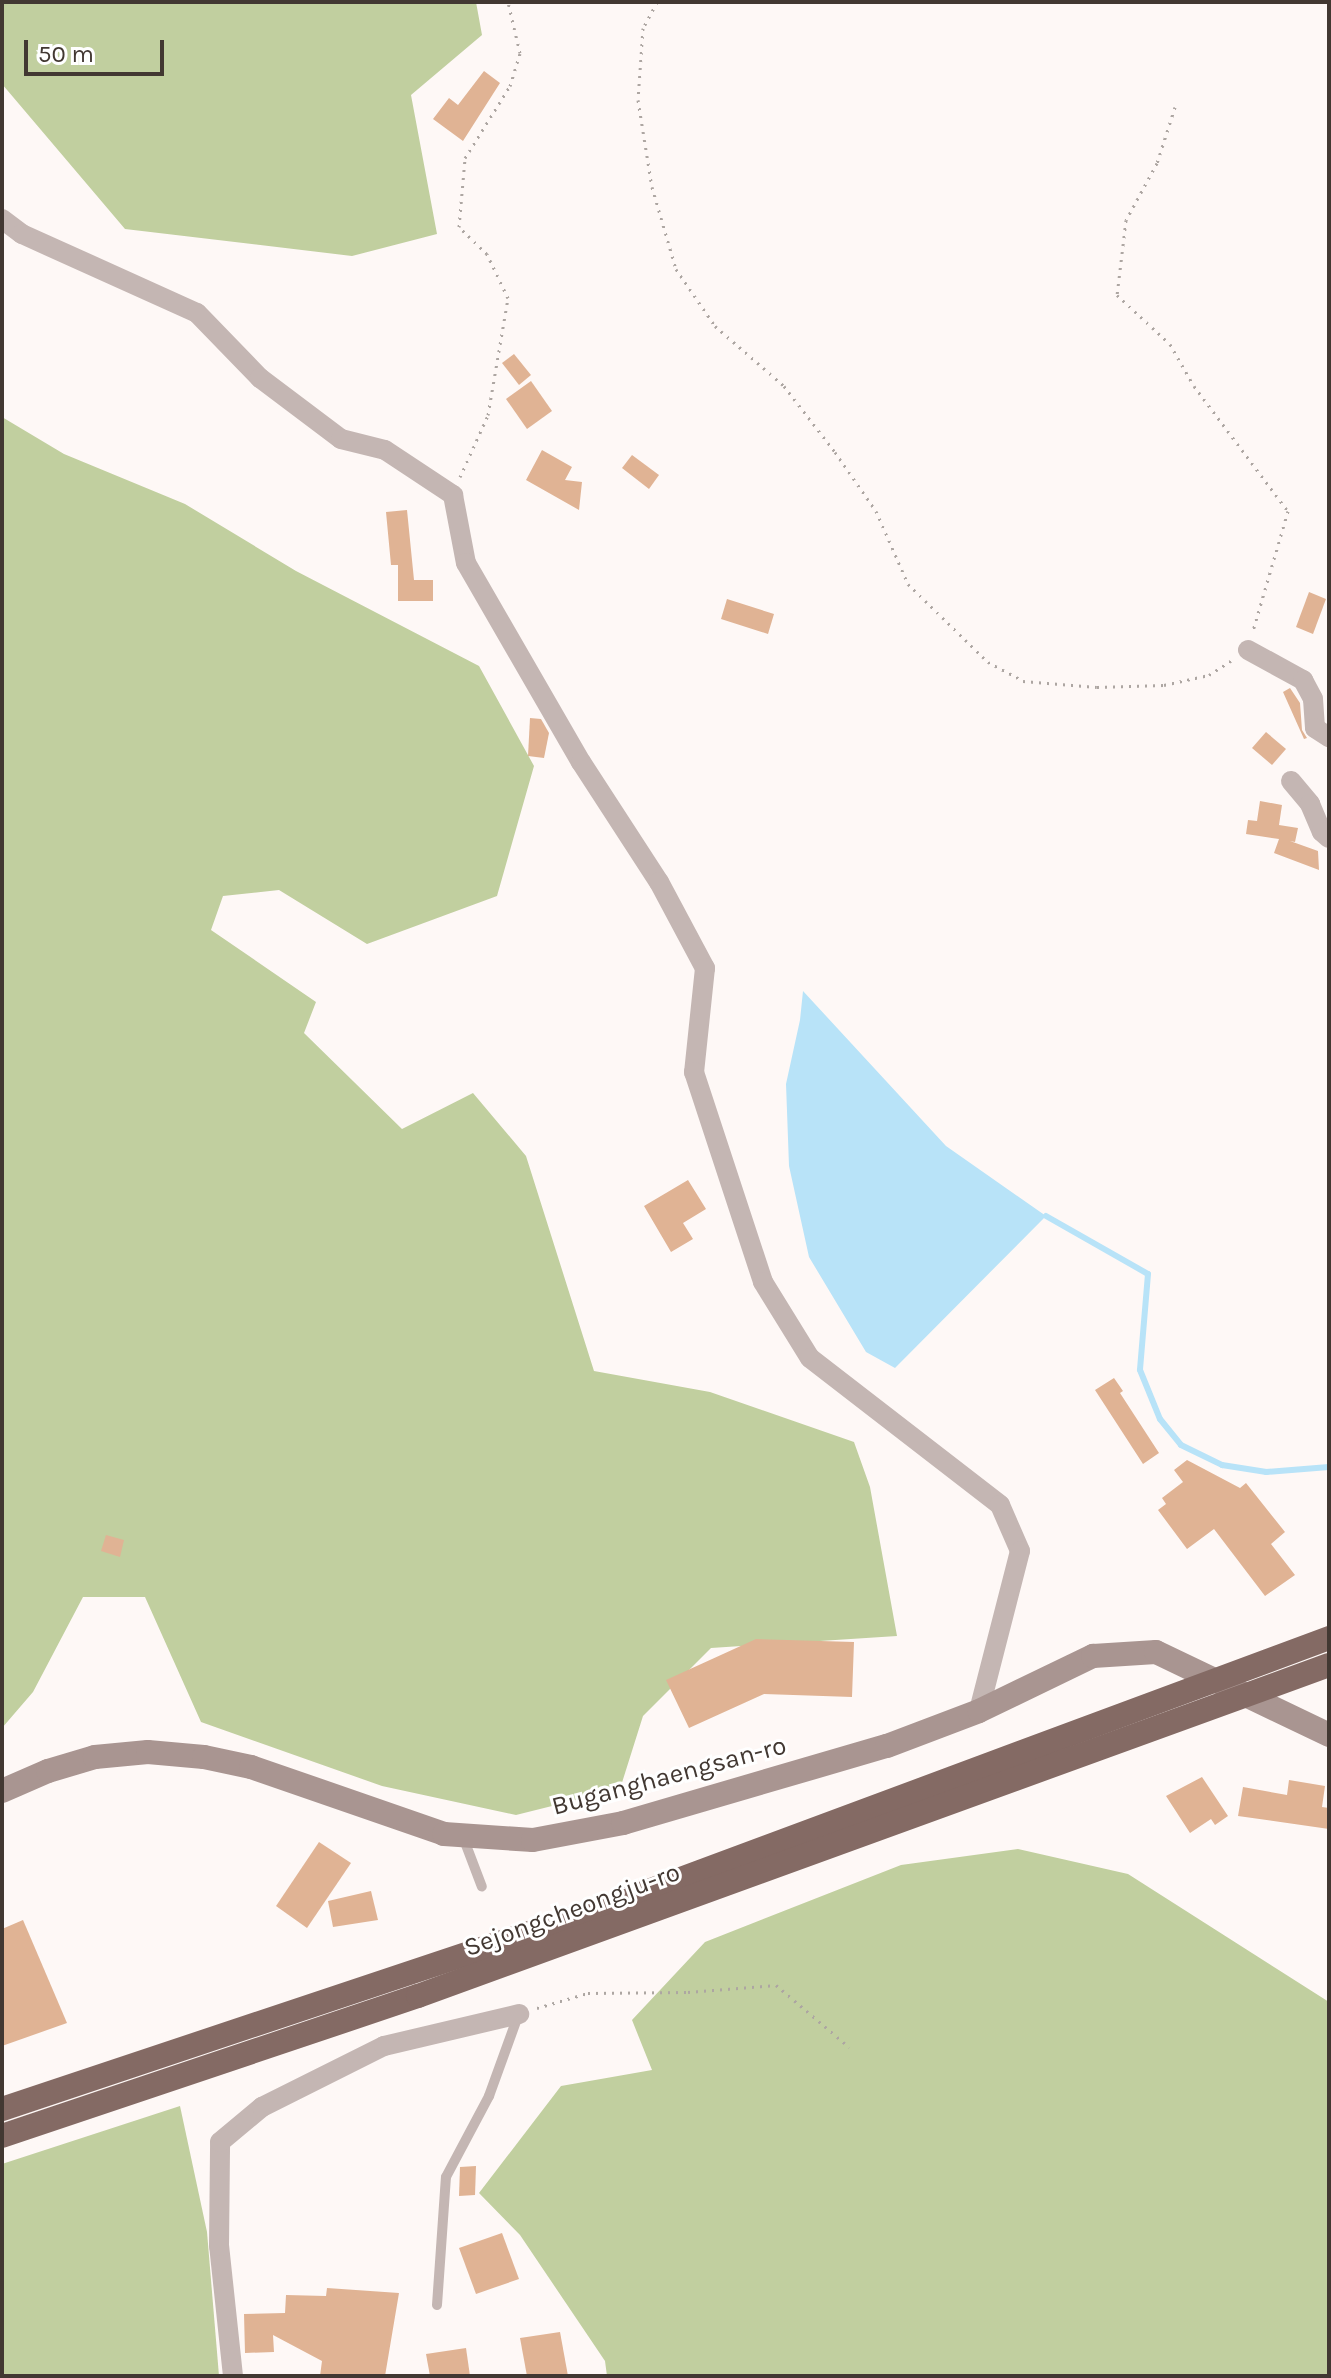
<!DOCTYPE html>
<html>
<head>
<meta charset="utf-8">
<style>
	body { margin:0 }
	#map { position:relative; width:1331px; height:2378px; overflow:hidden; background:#fef8f6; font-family:Karla,sans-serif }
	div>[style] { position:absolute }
	.forest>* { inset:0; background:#c1cf9f }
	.water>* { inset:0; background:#b8e3f8 }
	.stream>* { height:6px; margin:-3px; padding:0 3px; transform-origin:3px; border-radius:3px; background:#b8e3f8 }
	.building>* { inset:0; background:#e0b394 }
	.path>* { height:3px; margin-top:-1.5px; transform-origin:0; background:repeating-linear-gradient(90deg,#ada6a2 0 2px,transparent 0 8px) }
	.lane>* { height:10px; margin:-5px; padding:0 5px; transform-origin:5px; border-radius:5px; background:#c4b6b3 }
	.street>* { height:20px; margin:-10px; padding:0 10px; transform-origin:10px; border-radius:10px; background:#c4b6b3 }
	.secondary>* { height:24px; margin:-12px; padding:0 12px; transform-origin:12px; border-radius:12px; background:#a99591 }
	.highway>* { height:24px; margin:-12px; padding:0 12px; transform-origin:12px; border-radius:12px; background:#846a64 }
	span { translate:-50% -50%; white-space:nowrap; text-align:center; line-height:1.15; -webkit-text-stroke:6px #fff; paint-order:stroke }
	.street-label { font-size:26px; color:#423832 }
	.frame { position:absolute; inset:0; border:4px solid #423832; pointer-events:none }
	.scale { position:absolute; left:24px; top:40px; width:140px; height:36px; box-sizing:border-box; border:4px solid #423832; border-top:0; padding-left:10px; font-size:24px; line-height:28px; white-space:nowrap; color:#423832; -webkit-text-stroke:6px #fff; paint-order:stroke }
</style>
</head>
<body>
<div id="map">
	<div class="forest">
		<div style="clip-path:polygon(2px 2px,476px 2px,482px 35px,411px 95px,437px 234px,352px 256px,125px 229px,2px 84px)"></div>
		<div style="clip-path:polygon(2px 417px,64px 454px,185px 504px,296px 571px,479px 666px,534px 766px,497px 896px,367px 944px,279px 890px,223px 896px,211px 930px,316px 1002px,304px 1033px,402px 1129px,473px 1093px,526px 1156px,594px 1371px,710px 1392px,854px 1442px,870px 1487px,897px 1636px,711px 1648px,643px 1716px,620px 1789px,516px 1815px,382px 1786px,201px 1722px,145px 1597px,83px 1597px,33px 1692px,2px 1728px)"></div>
		<div style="clip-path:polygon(1018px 1849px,1128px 1874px,1329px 2002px,1329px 2376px,607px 2376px,605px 2361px,520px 2235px,479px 2193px,561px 2086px,652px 2070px,632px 2020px,705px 1942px,901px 1865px)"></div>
		<div style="clip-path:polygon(180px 2106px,207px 2232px,219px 2376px,2px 2376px,2px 2164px)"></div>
	</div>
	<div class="water">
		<div style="clip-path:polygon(803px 991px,946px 1146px,1046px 1216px,895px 1368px,866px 1352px,809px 1257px,789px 1166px,786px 1084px,800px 1020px)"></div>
	</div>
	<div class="stream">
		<div style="left:1046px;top:1216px;width:117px;rotate:29.6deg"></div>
		<div style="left:1148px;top:1274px;width:96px;rotate:94.8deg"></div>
		<div style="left:1140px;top:1370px;width:53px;rotate:67.8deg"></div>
		<div style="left:1160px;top:1419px;width:33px;rotate:51deg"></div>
		<div style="left:1181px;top:1445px;width:46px;rotate:26deg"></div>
		<div style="left:1222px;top:1465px;width:45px;rotate:9deg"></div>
		<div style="left:1266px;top:1472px;width:63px;rotate:-4.5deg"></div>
	</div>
	<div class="building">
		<div style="clip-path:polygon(484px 71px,500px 83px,463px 141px,433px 119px,449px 98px,458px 105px)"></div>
		<div style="clip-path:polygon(514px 354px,531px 375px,519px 385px,502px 363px)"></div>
		<div style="clip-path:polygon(531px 381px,552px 411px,527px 429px,506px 399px)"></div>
		<div style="clip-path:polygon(542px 450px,572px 467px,565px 480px,582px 482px,579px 510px,526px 480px)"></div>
		<div style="clip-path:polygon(632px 455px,659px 475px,649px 489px,622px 468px)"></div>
		<div style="clip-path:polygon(407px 510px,414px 580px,433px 580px,433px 601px,398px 601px,398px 565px,391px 565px,386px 512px)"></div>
		<div style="clip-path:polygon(1309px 592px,1326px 599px,1313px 634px,1296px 627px)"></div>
		<div style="clip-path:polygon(727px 599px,774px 614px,768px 634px,721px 619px)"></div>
		<div style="clip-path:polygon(1290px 688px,1300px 703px,1302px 730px,1307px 738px,1304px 739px,1283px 692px)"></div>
		<div style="clip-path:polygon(530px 718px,541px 719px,549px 733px,544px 758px,528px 756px)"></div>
		<div style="clip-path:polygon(1266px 732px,1286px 749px,1272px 765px,1252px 748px)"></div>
		<div style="clip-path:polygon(1260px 801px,1282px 805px,1279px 825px,1298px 828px,1295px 842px,1290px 841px,1318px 851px,1319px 870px,1274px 853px,1279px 839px,1246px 834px,1248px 820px,1257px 821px)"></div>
		<div style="clip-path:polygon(688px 1180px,706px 1209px,683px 1223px,693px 1239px,671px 1252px,644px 1206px)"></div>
		<div style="clip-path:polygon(1114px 1378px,1123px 1391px,1120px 1393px,1159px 1453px,1143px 1464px,1095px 1390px)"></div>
		<div style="clip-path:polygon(1187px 1460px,1240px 1488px,1246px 1483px,1285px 1532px,1271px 1544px,1295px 1575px,1265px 1596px,1214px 1529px,1187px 1549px,1158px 1510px,1166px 1504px,1162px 1498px,1183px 1482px,1174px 1470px)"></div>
		<div style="clip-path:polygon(106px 1535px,124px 1540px,120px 1557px,101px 1551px)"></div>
		<div style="clip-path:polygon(756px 1639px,854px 1642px,852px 1697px,764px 1694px,689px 1728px,666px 1680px)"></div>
		<div style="clip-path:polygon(1202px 1777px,1228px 1816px,1215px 1825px,1211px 1819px,1190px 1833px,1166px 1796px)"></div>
		<div style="clip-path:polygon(1289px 1780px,1325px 1786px,1322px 1807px,1329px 1808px,1329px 1829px,1238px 1816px,1243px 1787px,1287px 1795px)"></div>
		<div style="clip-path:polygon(319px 1842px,351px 1863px,307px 1928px,276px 1906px)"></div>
		<div style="clip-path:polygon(371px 1891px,378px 1920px,333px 1927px,328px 1901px)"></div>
		<div style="clip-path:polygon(23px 1920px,67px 2023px,2px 2046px,2px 1929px)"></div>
		<div style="clip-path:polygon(476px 2166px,475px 2195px,459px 2196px,460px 2167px)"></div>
		<div style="clip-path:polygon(502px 2233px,519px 2279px,476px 2294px,459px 2248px)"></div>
		<div style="clip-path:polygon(327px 2288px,399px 2293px,385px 2376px,320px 2376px,322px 2361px,273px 2335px,274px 2352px,245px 2353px,244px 2314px,285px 2313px,286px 2295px,326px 2296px)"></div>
		<div style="clip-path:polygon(560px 2332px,568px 2376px,527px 2376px,520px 2338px)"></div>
		<div style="clip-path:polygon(466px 2348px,470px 2376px,430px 2376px,426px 2354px)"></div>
	</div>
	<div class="path">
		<div style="left:657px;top:2px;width:30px;rotate:118deg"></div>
		<div style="left:643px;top:28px;width:72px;rotate:94deg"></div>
		<div style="left:638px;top:100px;width:88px;rotate:80.9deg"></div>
		<div style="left:652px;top:187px;width:85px;rotate:73.7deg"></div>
		<div style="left:676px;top:269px;width:69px;rotate:55.6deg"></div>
		<div style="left:715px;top:326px;width:91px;rotate:41deg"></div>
		<div style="left:784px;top:386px;width:83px;rotate:52.3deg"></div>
		<div style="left:835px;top:452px;width:72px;rotate:55.2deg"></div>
		<div style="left:876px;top:511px;width:80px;rotate:66.3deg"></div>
		<div style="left:908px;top:584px;width:112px;rotate:44.3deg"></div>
		<div style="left:988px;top:662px;width:40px;rotate:28deg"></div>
		<div style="left:1023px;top:681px;width:74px;rotate:4.6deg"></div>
		<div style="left:1097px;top:687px;width:67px;rotate:-1.7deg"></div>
		<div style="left:1164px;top:685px;width:46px;rotate:-12.5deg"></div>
		<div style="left:1209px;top:675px;width:27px;rotate:-33deg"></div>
		<div style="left:1175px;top:107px;width:59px;rotate:107.8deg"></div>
		<div style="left:1157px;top:163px;width:65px;rotate:118.5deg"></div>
		<div style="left:1126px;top:220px;width:76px;rotate:96.8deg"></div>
		<div style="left:1117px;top:295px;width:72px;rotate:42.8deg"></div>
		<div style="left:1170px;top:344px;width:48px;rotate:60.3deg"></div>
		<div style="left:1194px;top:386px;width:156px;rotate:53.1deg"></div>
		<div style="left:1288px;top:511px;width:125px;rotate:106.3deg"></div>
		<div style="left:460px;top:477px;width:68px;rotate:-65.7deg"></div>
		<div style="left:488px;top:415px;width:119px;rotate:-80.3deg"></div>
		<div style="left:508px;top:298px;width:49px;rotate:-115.5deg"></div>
		<div style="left:487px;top:254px;width:39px;rotate:-136deg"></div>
		<div style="left:459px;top:227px;width:69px;rotate:-85deg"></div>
		<div style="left:465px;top:158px;width:85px;rotate:-58deg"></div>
		<div style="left:510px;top:86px;width:34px;rotate:-73deg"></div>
		<div style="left:520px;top:53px;width:52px;rotate:-103.2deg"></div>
		<div style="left:537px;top:2008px;width:53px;rotate:-16.4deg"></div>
		<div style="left:588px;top:1993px;width:100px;rotate:-0.6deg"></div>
		<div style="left:688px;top:1992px;width:88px;rotate:-4.5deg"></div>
		<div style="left:776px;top:1985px;width:96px;rotate:40.3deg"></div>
	</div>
	<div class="lane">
		<div style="left:463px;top:1837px;width:53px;rotate:69.2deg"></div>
		<div style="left:437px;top:2305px;width:128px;rotate:-86deg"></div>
		<div style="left:446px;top:2177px;width:92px;rotate:-62deg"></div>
		<div style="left:489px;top:2096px;width:85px;rotate:-70.1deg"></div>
	</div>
	<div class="street">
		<div style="left:2px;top:219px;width:25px;rotate:37deg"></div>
		<div style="left:22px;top:234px;width:192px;rotate:24.3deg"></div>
		<div style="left:197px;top:313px;width:91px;rotate:45.9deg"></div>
		<div style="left:260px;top:378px;width:101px;rotate:37deg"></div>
		<div style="left:341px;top:439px;width:45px;rotate:14deg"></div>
		<div style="left:385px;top:450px;width:82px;rotate:33.5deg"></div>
		<div style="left:453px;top:495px;width:69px;rotate:79.2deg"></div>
		<div style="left:466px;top:563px;width:230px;rotate:60deg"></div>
		<div style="left:581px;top:762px;width:143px;rotate:57deg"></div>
		<div style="left:659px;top:882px;width:98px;rotate:61.9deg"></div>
		<div style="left:705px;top:968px;width:105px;rotate:96deg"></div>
		<div style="left:694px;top:1072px;width:221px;rotate:71.8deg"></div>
		<div style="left:763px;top:1282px;width:89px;rotate:58.3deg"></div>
		<div style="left:810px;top:1358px;width:240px;rotate:37.7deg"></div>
		<div style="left:1000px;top:1505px;width:50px;rotate:66.5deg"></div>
		<div style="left:1020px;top:1551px;width:165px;rotate:104.4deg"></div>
		<div style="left:1248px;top:650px;width:63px;rotate:28.6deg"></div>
		<div style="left:1303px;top:680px;width:21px;rotate:62deg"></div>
		<div style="left:1313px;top:699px;width:29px;rotate:86deg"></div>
		<div style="left:1315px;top:728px;width:17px;rotate:33deg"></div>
		<div style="left:1291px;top:781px;width:30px;rotate:50deg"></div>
		<div style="left:1310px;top:804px;width:30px;rotate:67deg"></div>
		<div style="left:1322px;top:832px;width:9px;rotate:41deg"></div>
		<div style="left:233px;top:2376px;width:131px;rotate:-96.1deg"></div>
		<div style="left:219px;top:2246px;width:104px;rotate:-89.4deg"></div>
		<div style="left:220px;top:2142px;width:55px;rotate:-39.8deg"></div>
		<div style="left:262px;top:2107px;width:136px;rotate:-26.6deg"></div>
		<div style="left:384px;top:2046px;width:139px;rotate:-13.3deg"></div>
	</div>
	<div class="secondary">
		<div style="left:2px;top:1791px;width:50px;rotate:-23.5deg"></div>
		<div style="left:48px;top:1771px;width:49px;rotate:-16.6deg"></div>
		<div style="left:95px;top:1757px;width:53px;rotate:-5.4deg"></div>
		<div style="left:148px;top:1752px;width:56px;rotate:5.1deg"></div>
		<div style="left:204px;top:1757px;width:48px;rotate:12deg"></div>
		<div style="left:251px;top:1767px;width:204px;rotate:19.1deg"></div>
		<div style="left:444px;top:1834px;width:89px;rotate:3.9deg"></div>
		<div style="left:533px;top:1840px;width:92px;rotate:-10.7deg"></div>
		<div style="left:623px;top:1823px;width:275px;rotate:-16.3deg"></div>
		<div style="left:887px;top:1746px;width:98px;rotate:-20.8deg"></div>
		<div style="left:979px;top:1711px;width:127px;rotate:-25.8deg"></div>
		<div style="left:1093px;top:1656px;width:63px;rotate:-3.6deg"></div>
		<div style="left:1156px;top:1652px;width:192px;rotate:25.6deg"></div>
	</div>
	<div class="highway">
		<div style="left:2px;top:2109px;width:622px;rotate:-18.46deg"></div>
		<div style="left:592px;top:1912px;width:786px;rotate:-20.39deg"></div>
		<div style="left:2px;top:2136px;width:439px;rotate:-18.6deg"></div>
		<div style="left:418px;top:1996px;width:969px;rotate:-19.97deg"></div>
	</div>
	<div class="street-label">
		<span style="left:669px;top:1776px;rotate:-15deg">Buganghaengsan-ro</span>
		<span style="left:572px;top:1910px;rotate:-20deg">Sejongcheongju-ro</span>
	</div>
	<div class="frame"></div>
	<div class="scale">50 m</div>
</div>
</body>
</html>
